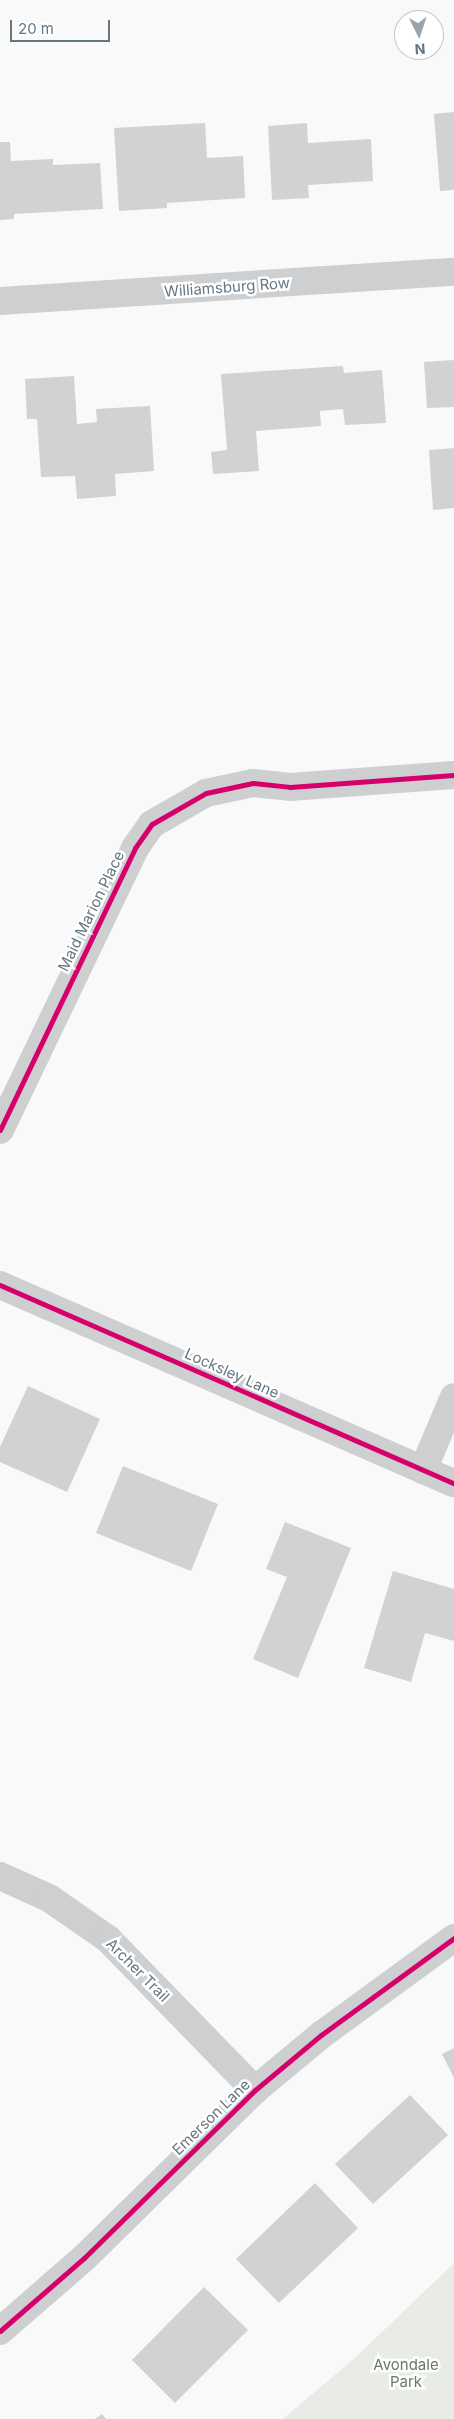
<!DOCTYPE html>
<html>
<head>
<meta charset="utf-8">
<style>
	body { margin:0 }
	#map { position:relative; width:454px; height:2419px; overflow:hidden; background:#f9f9f9; font-family:Inter,sans-serif }
	div>[style] { position:absolute }
	.green>* { inset:0; background:#e8ebe6 }
	.building>* { inset:0; background:#d0d2d3 }
	.minor>* { height:28px; margin:-14px; padding:0 14px; transform-origin:14px; border-radius:14px; background:#cecfd0 }
	.cycleway>* { height:5px; margin:-2.5px; padding:0 2.5px; transform-origin:2.5px; border-radius:2.5px; background:#d6006c }
	span { translate:-50% -50%; white-space:nowrap; text-align:center; line-height:1.15; -webkit-text-stroke:5px #fff; paint-order:stroke }
	.street-label { font-size:15px; color:#657683 }
	.park-label { font-size:15px; color:#687a64 }
	.north { position:absolute; left:394px; top:10px; width:50px; height:50px; box-sizing:border-box; background:#fff; border:1px solid #c1c8cd; border-radius:50%; rotate:176deg; font-size:14px; font-weight:700; line-height:20px; text-align:center; color:#657683 }
	.north::after { content:''; display:block; margin:auto; width:18px; height:22px; background:#99a4ac; clip-path:polygon(50% 0,100% 100%,50% 72%,0 100%) }
	.scale { position:absolute; left:10px; top:20px; width:100px; height:22px; box-sizing:border-box; border:2px solid #657683; border-top:0; padding-left:6px; font-size:15px; line-height:18px; white-space:nowrap; color:#657683; -webkit-text-stroke:4px #fff; paint-order:stroke }
</style>
</head>
<body>
<div id="map">
	<div class="green">
		<div style="clip-path:polygon(454px 2263px,454px 2419px,283px 2419px,357px 2356px)"></div>
	</div>
	<div class="building">
		<div style="clip-path:polygon(454px 112px,454px 190px,440px 191px,434px 114px)"></div>
		<div style="clip-path:polygon(205px 123px,207px 158px,243px 156px,245px 198px,167px 203px,167px 208px,119px 211px,114px 128px)"></div>
		<div style="clip-path:polygon(307px 123px,308px 143px,371px 139px,373px 181px,308px 185px,309px 198px,272px 200px,268px 126px)"></div>
		<div style="clip-path:polygon(0 142px,10px 142px,11px 161px,53px 159px,53px 165px,100px 163px,103px 209px,14px 214px,14px 219px,0 220px)"></div>
		<div style="clip-path:polygon(454px 360px,454px 407px,427px 408px,424px 362px)"></div>
		<div style="clip-path:polygon(343px 366px,344px 373px,382px 370px,386px 423px,345px 425px,343px 409px,320px 411px,321px 426px,256px 431px,259px 471px,213px 474px,211px 452px,227px 450px,221px 374px)"></div>
		<div style="clip-path:polygon(74px 376px,77px 424px,97px 422px,96px 409px,150px 406px,154px 471px,115px 474px,116px 496px,77px 499px,75px 476px,41px 477px,37px 419px,27px 419px,25px 379px)"></div>
		<div style="clip-path:polygon(454px 448px,454px 508px,433px 510px,429px 450px)"></div>
		<div style="clip-path:polygon(28px 1386px,100px 1419px,67px 1492px,0 1462px,0 1447px)"></div>
		<div style="clip-path:polygon(123px 1466px,218px 1504px,191px 1571px,96px 1533px)"></div>
		<div style="clip-path:polygon(285px 1522px,351px 1548px,298px 1678px,253px 1659px,287px 1577px,266px 1569px)"></div>
		<div style="clip-path:polygon(393px 1571px,454px 1589px,454px 1641px,425px 1633px,411px 1682px,364px 1668px)"></div>
		<div style="clip-path:polygon(454px 2048px,454px 2078px,442px 2054px)"></div>
		<div style="clip-path:polygon(410px 2095px,448px 2135px,373px 2204px,335px 2164px)"></div>
		<div style="clip-path:polygon(315px 2183px,358px 2228px,279px 2303px,236px 2259px)"></div>
		<div style="clip-path:polygon(204px 2287px,248px 2330px,175px 2403px,132px 2360px)"></div>
		<div style="clip-path:polygon(102px 2414px,106px 2419px,95px 2419px)"></div>
	</div>
	<div class="minor">
		<div style="left:0;top:301px;width:455px;rotate:-3.7deg"></div>
		<div style="left:0;top:1130px;width:313px;rotate:-64.4deg"></div>
		<div style="left:135px;top:848px;width:29px;rotate:-55deg"></div>
		<div style="left:152px;top:824px;width:62px;rotate:-29.9deg"></div>
		<div style="left:206px;top:793px;width:48px;rotate:-12deg"></div>
		<div style="left:253px;top:783px;width:37px;rotate:6deg"></div>
		<div style="left:290px;top:787px;width:164px;rotate:-4.2deg"></div>
		<div style="left:0;top:1285px;width:495px;rotate:23.6deg"></div>
		<div style="left:423px;top:1470px;width:79px;rotate:-67deg"></div>
		<div style="left:0;top:1876px;width:54px;rotate:24.2deg"></div>
		<div style="left:49px;top:1898px;width:72px;rotate:34.8deg"></div>
		<div style="left:108px;top:1939px;width:211px;rotate:45.8deg"></div>
		<div style="left:0;top:2331px;width:111px;rotate:-41deg"></div>
		<div style="left:84px;top:2258px;width:240px;rotate:-44.5deg"></div>
		<div style="left:255px;top:2090px;width:86px;rotate:-39.8deg"></div>
		<div style="left:321px;top:2035px;width:165px;rotate:-36.1deg"></div>
	</div>
	<div class="cycleway">
		<div style="left:0;top:1130px;width:313px;rotate:-64.4deg"></div>
		<div style="left:135px;top:848px;width:29px;rotate:-55deg"></div>
		<div style="left:152px;top:824px;width:62px;rotate:-29.9deg"></div>
		<div style="left:206px;top:793px;width:48px;rotate:-12deg"></div>
		<div style="left:253px;top:783px;width:37px;rotate:6deg"></div>
		<div style="left:290px;top:787px;width:164px;rotate:-4.2deg"></div>
		<div style="left:0;top:1285px;width:495px;rotate:23.6deg"></div>
		<div style="left:0;top:2331px;width:111px;rotate:-41deg"></div>
		<div style="left:84px;top:2258px;width:240px;rotate:-44.5deg"></div>
		<div style="left:255px;top:2090px;width:86px;rotate:-39.8deg"></div>
		<div style="left:321px;top:2035px;width:165px;rotate:-36.1deg"></div>
	</div>
	<div class="street-label">
		<span style="left:227px;top:287px;rotate:-4deg">Williamsburg Row</span>
		<span style="left:91px;top:911px;rotate:-64deg">Maid Marion Place</span>
		<span style="left:232px;top:1373px;rotate:24deg">Locksley Lane</span>
		<span style="left:138px;top:1970px;rotate:45deg">Archer Trail</span>
		<span style="left:211px;top:2117px;rotate:-44deg">Emerson Lane</span>
	</div>
	<div class="park-label">
		<span style="left:406px;top:2373px">Avondale<br>Park</span>
	</div>
	<div class="north">N</div>
	<div class="scale">20 m</div>
</div>
</body>
</html>
